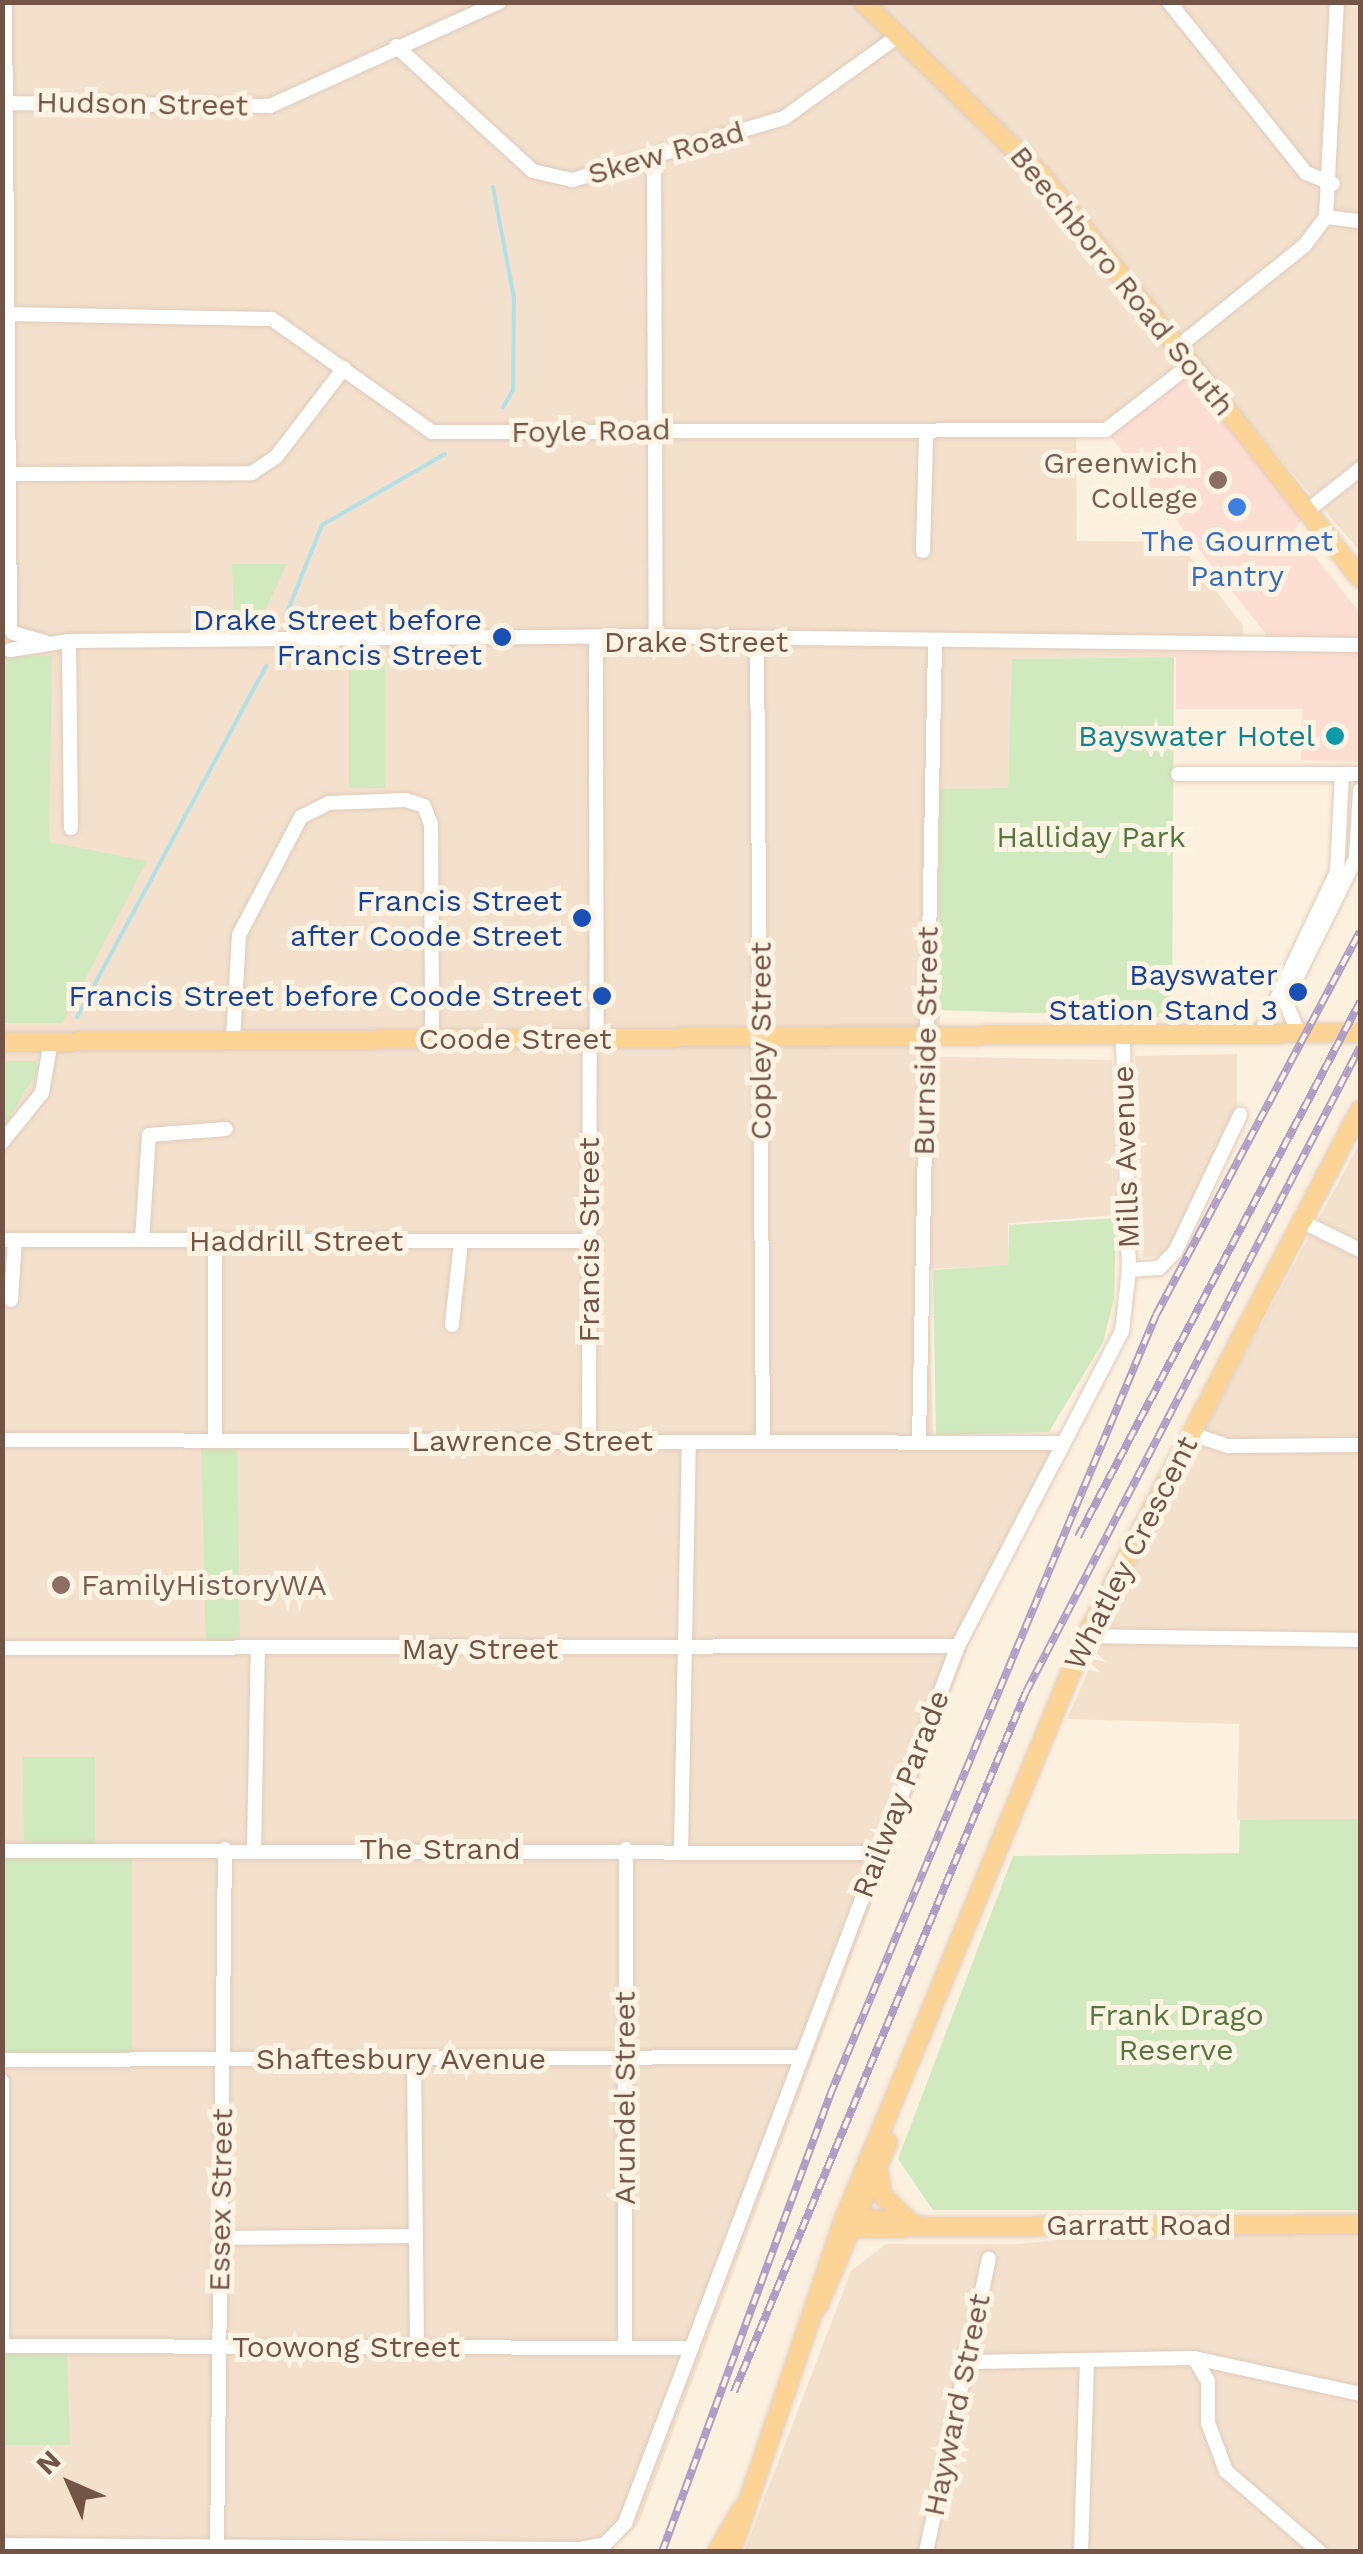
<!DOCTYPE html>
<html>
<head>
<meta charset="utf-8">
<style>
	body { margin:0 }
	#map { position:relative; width:1363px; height:2554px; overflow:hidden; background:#fcf0de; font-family:"Work Sans",sans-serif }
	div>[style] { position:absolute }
	.residential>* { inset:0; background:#f3e1cd }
	.commercial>* { inset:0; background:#fdded2 }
	.green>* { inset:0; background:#d0e9be }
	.stream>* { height:4px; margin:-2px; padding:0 2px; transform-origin:2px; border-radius:2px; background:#b4dfe5 }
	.roads { filter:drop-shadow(0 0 2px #e0cbbb) drop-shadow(0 0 2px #e0cbbb) }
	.minor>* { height:14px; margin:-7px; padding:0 7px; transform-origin:7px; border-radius:7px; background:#fff }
	.major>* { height:18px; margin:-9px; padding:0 9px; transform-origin:9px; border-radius:9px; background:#fcd496 }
	.rail>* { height:8px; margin-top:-4px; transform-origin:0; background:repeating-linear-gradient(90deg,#fff4e4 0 11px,#b29ec4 0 22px); box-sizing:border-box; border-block:2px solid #b29ec4 }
	.dots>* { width:28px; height:28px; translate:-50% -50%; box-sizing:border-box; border:5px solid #fff4e4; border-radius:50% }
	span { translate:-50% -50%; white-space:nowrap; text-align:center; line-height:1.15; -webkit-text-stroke:10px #fff4e4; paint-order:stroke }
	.street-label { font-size:30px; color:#725547 }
	.education-label { font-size:30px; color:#785e54 }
	.right { translate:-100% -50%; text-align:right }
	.left { translate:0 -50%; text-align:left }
	.shop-label { font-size:30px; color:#366cbe }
	.transit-label { font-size:30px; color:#164399 }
	.culture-label { font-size:30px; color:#0d838f }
	.park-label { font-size:30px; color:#51783f }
	.frame { position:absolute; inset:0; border:5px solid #725547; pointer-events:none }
	.north { position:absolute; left:20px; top:2434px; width:100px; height:100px; -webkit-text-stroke:8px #fff4e4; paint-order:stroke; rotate:315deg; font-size:28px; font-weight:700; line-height:40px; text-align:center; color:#725547 }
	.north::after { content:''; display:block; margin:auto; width:35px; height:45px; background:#725547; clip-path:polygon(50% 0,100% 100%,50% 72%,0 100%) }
</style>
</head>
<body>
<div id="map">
	<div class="residential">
		<div style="clip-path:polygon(3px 3px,1360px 3px,1360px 551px,1192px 357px,1105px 425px,1076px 426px,1077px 541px,1179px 542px,1243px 626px,1242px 656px,1013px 659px,1008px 789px,939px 789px,940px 1057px,1112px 1060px,1118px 1215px,1008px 1223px,1008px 1266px,928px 1269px,933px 1436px,1067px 1437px,970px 1642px,638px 2525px,605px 2552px,3px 2552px)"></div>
		<div style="clip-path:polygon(1237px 1054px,1237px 1121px,1227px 1144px,1166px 1254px,1143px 1258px,1135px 1056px)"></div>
		<div style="clip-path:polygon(1360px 1143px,1360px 1820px,1237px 1820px,1239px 1724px,1067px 1719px,1155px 1520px)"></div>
		<div style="clip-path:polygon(1276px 2217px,1360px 2217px,1360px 2551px,744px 2552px,851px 2271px,886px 2244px,1018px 2244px)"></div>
	</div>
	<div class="commercial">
		<div style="clip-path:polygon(1192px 367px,1308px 513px,1294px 530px,1360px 613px,1360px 762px,1301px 760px,1302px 709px,1176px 709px,1176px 639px,1268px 637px,1107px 432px)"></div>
	</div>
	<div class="green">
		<div style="clip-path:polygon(232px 564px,287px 564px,256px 630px,235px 630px)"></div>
		<div style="clip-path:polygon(3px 656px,52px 656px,49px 842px,147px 861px,62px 1023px,3px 1023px)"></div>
		<div style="clip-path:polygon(1174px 657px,1172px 1018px,940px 1010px,939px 789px,1008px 788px,1012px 659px)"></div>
		<div style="clip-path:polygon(349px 658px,385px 658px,385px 788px,349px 788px)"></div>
		<div style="clip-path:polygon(3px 1061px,35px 1061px,38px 1070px,3px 1128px)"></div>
		<div style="clip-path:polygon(1116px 1218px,1114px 1299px,1103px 1342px,1049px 1432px,936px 1435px,933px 1270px,1008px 1265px,1009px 1225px)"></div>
		<div style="clip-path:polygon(201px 1439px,237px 1439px,240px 1648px,206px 1648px)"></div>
		<div style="clip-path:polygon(23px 1757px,95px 1757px,95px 1850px,132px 1850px,132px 2061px,3px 2060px,2px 1851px,24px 1850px)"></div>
		<div style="clip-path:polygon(1360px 1819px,1360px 2210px,933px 2210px,898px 2159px,1013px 1856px,1239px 1853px,1240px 1820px)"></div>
		<div style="clip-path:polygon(67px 2353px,70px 2445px,3px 2445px,2px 2354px)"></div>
	</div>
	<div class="stream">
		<div style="left:493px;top:187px;width:113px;rotate:79.3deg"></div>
		<div style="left:514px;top:298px;width:92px;rotate:90.6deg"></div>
		<div style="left:513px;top:390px;width:20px;rotate:120deg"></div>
		<div style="left:286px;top:615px;width:97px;rotate:-68.2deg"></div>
		<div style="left:322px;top:525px;width:142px;rotate:-30deg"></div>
		<div style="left:77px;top:1017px;width:399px;rotate:-61.7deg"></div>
	</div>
	<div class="roads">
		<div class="minor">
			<div style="left:5px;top:2px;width:627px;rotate:89.54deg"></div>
			<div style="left:1169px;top:2px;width:219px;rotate:51.3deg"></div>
			<div style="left:1306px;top:173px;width:29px;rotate:22deg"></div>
			<div style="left:396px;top:46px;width:185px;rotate:42.4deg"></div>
			<div style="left:533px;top:171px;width:40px;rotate:13deg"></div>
			<div style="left:572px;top:180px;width:221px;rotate:-16.3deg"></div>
			<div style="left:784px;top:118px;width:140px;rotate:-35.7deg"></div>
			<div style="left:2px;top:103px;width:268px;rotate:0.6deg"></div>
			<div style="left:270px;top:106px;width:252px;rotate:-24.4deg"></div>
			<div style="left:654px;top:159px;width:477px;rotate:89.8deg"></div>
			<div style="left:1326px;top:217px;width:34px;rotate:7deg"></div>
			<div style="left:2px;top:314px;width:270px;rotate:1.1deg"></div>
			<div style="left:272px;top:319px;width:196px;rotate:35.2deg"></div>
			<div style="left:432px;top:432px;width:674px;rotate:-0.17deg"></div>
			<div style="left:1106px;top:430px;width:108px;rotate:-37.8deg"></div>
			<div style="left:1179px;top:346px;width:160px;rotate:-38.7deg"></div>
			<div style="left:1304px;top:246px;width:36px;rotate:-53deg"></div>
			<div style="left:1326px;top:217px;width:215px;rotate:-87.1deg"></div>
			<div style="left:5px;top:474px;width:247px;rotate:-0.2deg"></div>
			<div style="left:252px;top:473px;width:29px;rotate:-34deg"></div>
			<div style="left:276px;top:457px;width:112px;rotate:-52.6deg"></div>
			<div style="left:1307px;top:511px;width:68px;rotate:-38.4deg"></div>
			<div style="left:923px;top:551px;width:117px;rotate:-88.5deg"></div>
			<div style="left:13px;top:633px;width:33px;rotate:16deg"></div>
			<div style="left:69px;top:641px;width:187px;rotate:89.4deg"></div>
			<div style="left:596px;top:641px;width:398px;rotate:89.9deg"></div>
			<div style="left:757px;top:641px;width:801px;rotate:89.57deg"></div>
			<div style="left:10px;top:650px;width:60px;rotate:-8.7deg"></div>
			<div style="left:69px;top:641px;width:572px;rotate:-0.5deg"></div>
			<div style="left:641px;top:636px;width:719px;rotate:0.72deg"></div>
			<div style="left:1178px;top:774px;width:182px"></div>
			<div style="left:1261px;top:1032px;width:177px;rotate:-64.6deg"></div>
			<div style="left:1337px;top:872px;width:98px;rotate:-87.1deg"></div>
			<div style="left:1299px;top:1033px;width:35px;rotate:-114deg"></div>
			<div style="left:1285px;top:1001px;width:160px;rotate:-63.6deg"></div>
			<div style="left:1356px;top:858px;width:68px;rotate:-86.6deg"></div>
			<div style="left:233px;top:1039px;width:104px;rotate:-86.7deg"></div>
			<div style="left:239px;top:935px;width:133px;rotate:-62.3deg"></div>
			<div style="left:301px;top:817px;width:31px;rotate:-27deg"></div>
			<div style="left:329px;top:803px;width:77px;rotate:-2.2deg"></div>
			<div style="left:406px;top:800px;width:19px;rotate:18deg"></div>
			<div style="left:424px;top:806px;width:19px;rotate:69deg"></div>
			<div style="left:431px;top:824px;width:215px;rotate:89.7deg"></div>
			<div style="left:2px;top:1142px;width:63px;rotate:-50.8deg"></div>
			<div style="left:42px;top:1093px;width:53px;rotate:-80.2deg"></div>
			<div style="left:1301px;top:1221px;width:66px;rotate:26.2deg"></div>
			<div style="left:2px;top:1240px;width:587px;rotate:0.1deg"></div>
			<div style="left:142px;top:1240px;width:105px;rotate:-86.2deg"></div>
			<div style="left:149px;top:1135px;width:77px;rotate:-4.5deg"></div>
			<div style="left:1129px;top:1270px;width:30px;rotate:-4deg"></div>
			<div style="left:1159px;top:1268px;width:23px;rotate:-45deg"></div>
			<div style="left:1175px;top:1252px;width:152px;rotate:-64.6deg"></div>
			<div style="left:11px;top:1300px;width:60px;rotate:-86.2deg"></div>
			<div style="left:452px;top:1325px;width:84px;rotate:-83.9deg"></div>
			<div style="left:1191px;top:1434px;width:40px;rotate:18deg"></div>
			<div style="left:1229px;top:1446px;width:131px;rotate:-0.4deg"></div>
			<div style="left:215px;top:1439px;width:198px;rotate:-90deg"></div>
			<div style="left:2px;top:1440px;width:1059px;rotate:0.16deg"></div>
			<div style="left:589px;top:1440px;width:401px;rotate:-89.9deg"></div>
			<div style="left:919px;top:1441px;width:799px;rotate:-88.85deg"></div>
			<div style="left:1086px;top:1636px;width:274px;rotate:0.8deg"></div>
			<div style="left:2px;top:1648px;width:956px;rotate:-0.12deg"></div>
			<div style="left:254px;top:1849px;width:201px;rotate:-88.9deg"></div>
			<div style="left:681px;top:1850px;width:408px;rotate:-88.9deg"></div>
			<div style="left:2px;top:1851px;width:876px;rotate:0.13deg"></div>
			<div style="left:414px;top:2058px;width:289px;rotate:89.4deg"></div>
			<div style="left:2px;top:2060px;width:798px;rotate:-0.22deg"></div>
			<div style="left:2px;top:2081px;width:259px;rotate:90deg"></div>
			<div style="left:221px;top:2238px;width:192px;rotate:-0.6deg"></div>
			<div style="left:2px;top:2346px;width:688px;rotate:0.17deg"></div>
			<div style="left:625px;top:2348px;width:499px;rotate:-89.9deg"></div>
			<div style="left:1194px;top:2358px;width:27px;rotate:59deg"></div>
			<div style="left:1208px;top:2381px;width:42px;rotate:90deg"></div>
			<div style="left:1208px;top:2423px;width:51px;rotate:69.4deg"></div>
			<div style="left:1226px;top:2471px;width:124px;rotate:40.8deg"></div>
			<div style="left:968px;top:2362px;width:226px;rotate:-1deg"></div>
			<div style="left:1194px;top:2358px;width:170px;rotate:12.2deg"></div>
			<div style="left:2px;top:2545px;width:578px;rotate:0.4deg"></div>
			<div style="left:580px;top:2549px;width:25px;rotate:-11deg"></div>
			<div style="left:605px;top:2544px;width:29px;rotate:-46deg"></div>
			<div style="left:625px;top:2523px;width:938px;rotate:-69.21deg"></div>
			<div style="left:958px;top:1646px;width:355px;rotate:-62.5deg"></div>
			<div style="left:1122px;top:1331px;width:61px;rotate:-83.5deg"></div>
			<div style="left:1129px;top:1270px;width:226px;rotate:-91.5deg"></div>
			<div style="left:217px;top:2551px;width:702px;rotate:-89.35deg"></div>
			<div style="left:926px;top:2552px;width:300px;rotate:-77.9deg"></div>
			<div style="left:1081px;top:2552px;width:190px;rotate:-88.2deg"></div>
		</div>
		<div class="major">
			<div style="left:863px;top:2px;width:250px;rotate:44.2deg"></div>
			<div style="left:1042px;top:176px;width:513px;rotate:51.65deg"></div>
			<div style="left:2px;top:1042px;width:1358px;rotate:-0.38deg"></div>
			<div style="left:879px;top:2174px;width:21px;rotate:82deg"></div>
			<div style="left:882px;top:2195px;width:35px;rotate:44deg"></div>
			<div style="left:851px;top:2216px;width:68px;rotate:7.7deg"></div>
			<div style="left:841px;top:2228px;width:519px;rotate:-0.44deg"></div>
			<div style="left:818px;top:2306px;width:178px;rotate:-66.9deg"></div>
			<div style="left:717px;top:2552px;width:50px;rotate:-59.8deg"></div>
			<div style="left:731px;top:2552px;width:356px;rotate:-71.2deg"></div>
			<div style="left:846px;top:2215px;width:627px;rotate:-67.49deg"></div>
			<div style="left:1086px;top:1636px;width:593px;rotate:-62.48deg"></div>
		</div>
	</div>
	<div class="rail">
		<div style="left:1078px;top:1537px;width:605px;rotate:-62.21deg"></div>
		<div style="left:734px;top:2392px;width:758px;rotate:-67.36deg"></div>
		<div style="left:1026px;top:1692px;width:726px;rotate:-62.62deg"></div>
		<div style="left:662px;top:2552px;width:487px;rotate:-69.8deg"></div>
		<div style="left:830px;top:2095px;width:845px;rotate:-67.32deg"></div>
		<div style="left:1156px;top:1315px;width:434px;rotate:-62deg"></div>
	</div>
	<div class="dots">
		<div style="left:1218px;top:480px;background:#8d6e63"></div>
		<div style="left:1237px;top:507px;background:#3f7fe0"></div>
		<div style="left:502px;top:637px;background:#1a4fb4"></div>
		<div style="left:1335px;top:736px;background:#0f9aa8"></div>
		<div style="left:582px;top:918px;background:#1a4fb4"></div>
		<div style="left:1298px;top:992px;background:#1a4fb4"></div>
		<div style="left:602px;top:996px;background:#1a4fb4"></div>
		<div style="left:61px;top:1585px;background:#8d6e63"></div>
	</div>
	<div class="street-label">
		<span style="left:142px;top:104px;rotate:1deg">Hudson Street</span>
		<span style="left:666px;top:153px;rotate:-16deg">Skew Road</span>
		<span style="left:1122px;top:281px;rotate:51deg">Beechboro Road South</span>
		<span style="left:591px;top:431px;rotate:-1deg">Foyle Road</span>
		<span style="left:696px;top:642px">Drake Street</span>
		<span style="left:515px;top:1039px">Coode Street</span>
		<span style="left:761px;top:1041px;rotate:-90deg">Copley Street</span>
		<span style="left:926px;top:1041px;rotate:-89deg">Burnside Street</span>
		<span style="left:1126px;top:1157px;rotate:-92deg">Mills Avenue</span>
		<span style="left:589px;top:1240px;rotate:-90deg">Francis Street</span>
		<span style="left:296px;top:1241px">Haddrill Street</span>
		<span style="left:532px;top:1441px">Lawrence Street</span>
		<span style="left:1131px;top:1553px;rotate:-63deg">Whatley Crescent</span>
		<span style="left:480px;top:1649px">May Street</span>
		<span style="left:901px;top:1794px;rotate:-69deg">Railway Parade</span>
		<span style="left:440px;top:1849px">The Strand</span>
		<span style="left:401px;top:2059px">Shaftesbury Avenue</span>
		<span style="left:625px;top:2098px;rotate:-90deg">Arundel Street</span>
		<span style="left:221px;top:2200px;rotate:-89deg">Essex Street</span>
		<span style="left:1139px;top:2225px">Garratt Road</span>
		<span style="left:346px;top:2347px">Toowong Street</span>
		<span style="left:957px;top:2405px;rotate:-78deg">Hayward Street</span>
	</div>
	<div class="education-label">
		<span class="right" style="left:1198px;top:480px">Greenwich<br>College</span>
		<span class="left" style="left:81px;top:1585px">FamilyHistoryWA</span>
	</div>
	<div class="shop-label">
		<span style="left:1237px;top:558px">The Gourmet<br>Pantry</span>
	</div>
	<div class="transit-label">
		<span class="right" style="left:482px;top:637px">Drake Street before<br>Francis Street</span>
		<span class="right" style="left:562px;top:918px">Francis Street<br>after Coode Street</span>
		<span class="right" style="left:1278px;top:992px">Bayswater<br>Station Stand 3</span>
		<span class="right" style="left:582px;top:996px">Francis Street before Coode Street</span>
	</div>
	<div class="culture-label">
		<span class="right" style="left:1315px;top:736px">Bayswater Hotel</span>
	</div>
	<div class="park-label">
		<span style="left:1091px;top:837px">Halliday Park</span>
		<span style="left:1176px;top:2032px">Frank Drago<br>Reserve</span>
	</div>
	<div class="frame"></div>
	<div class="north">N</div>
</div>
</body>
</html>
